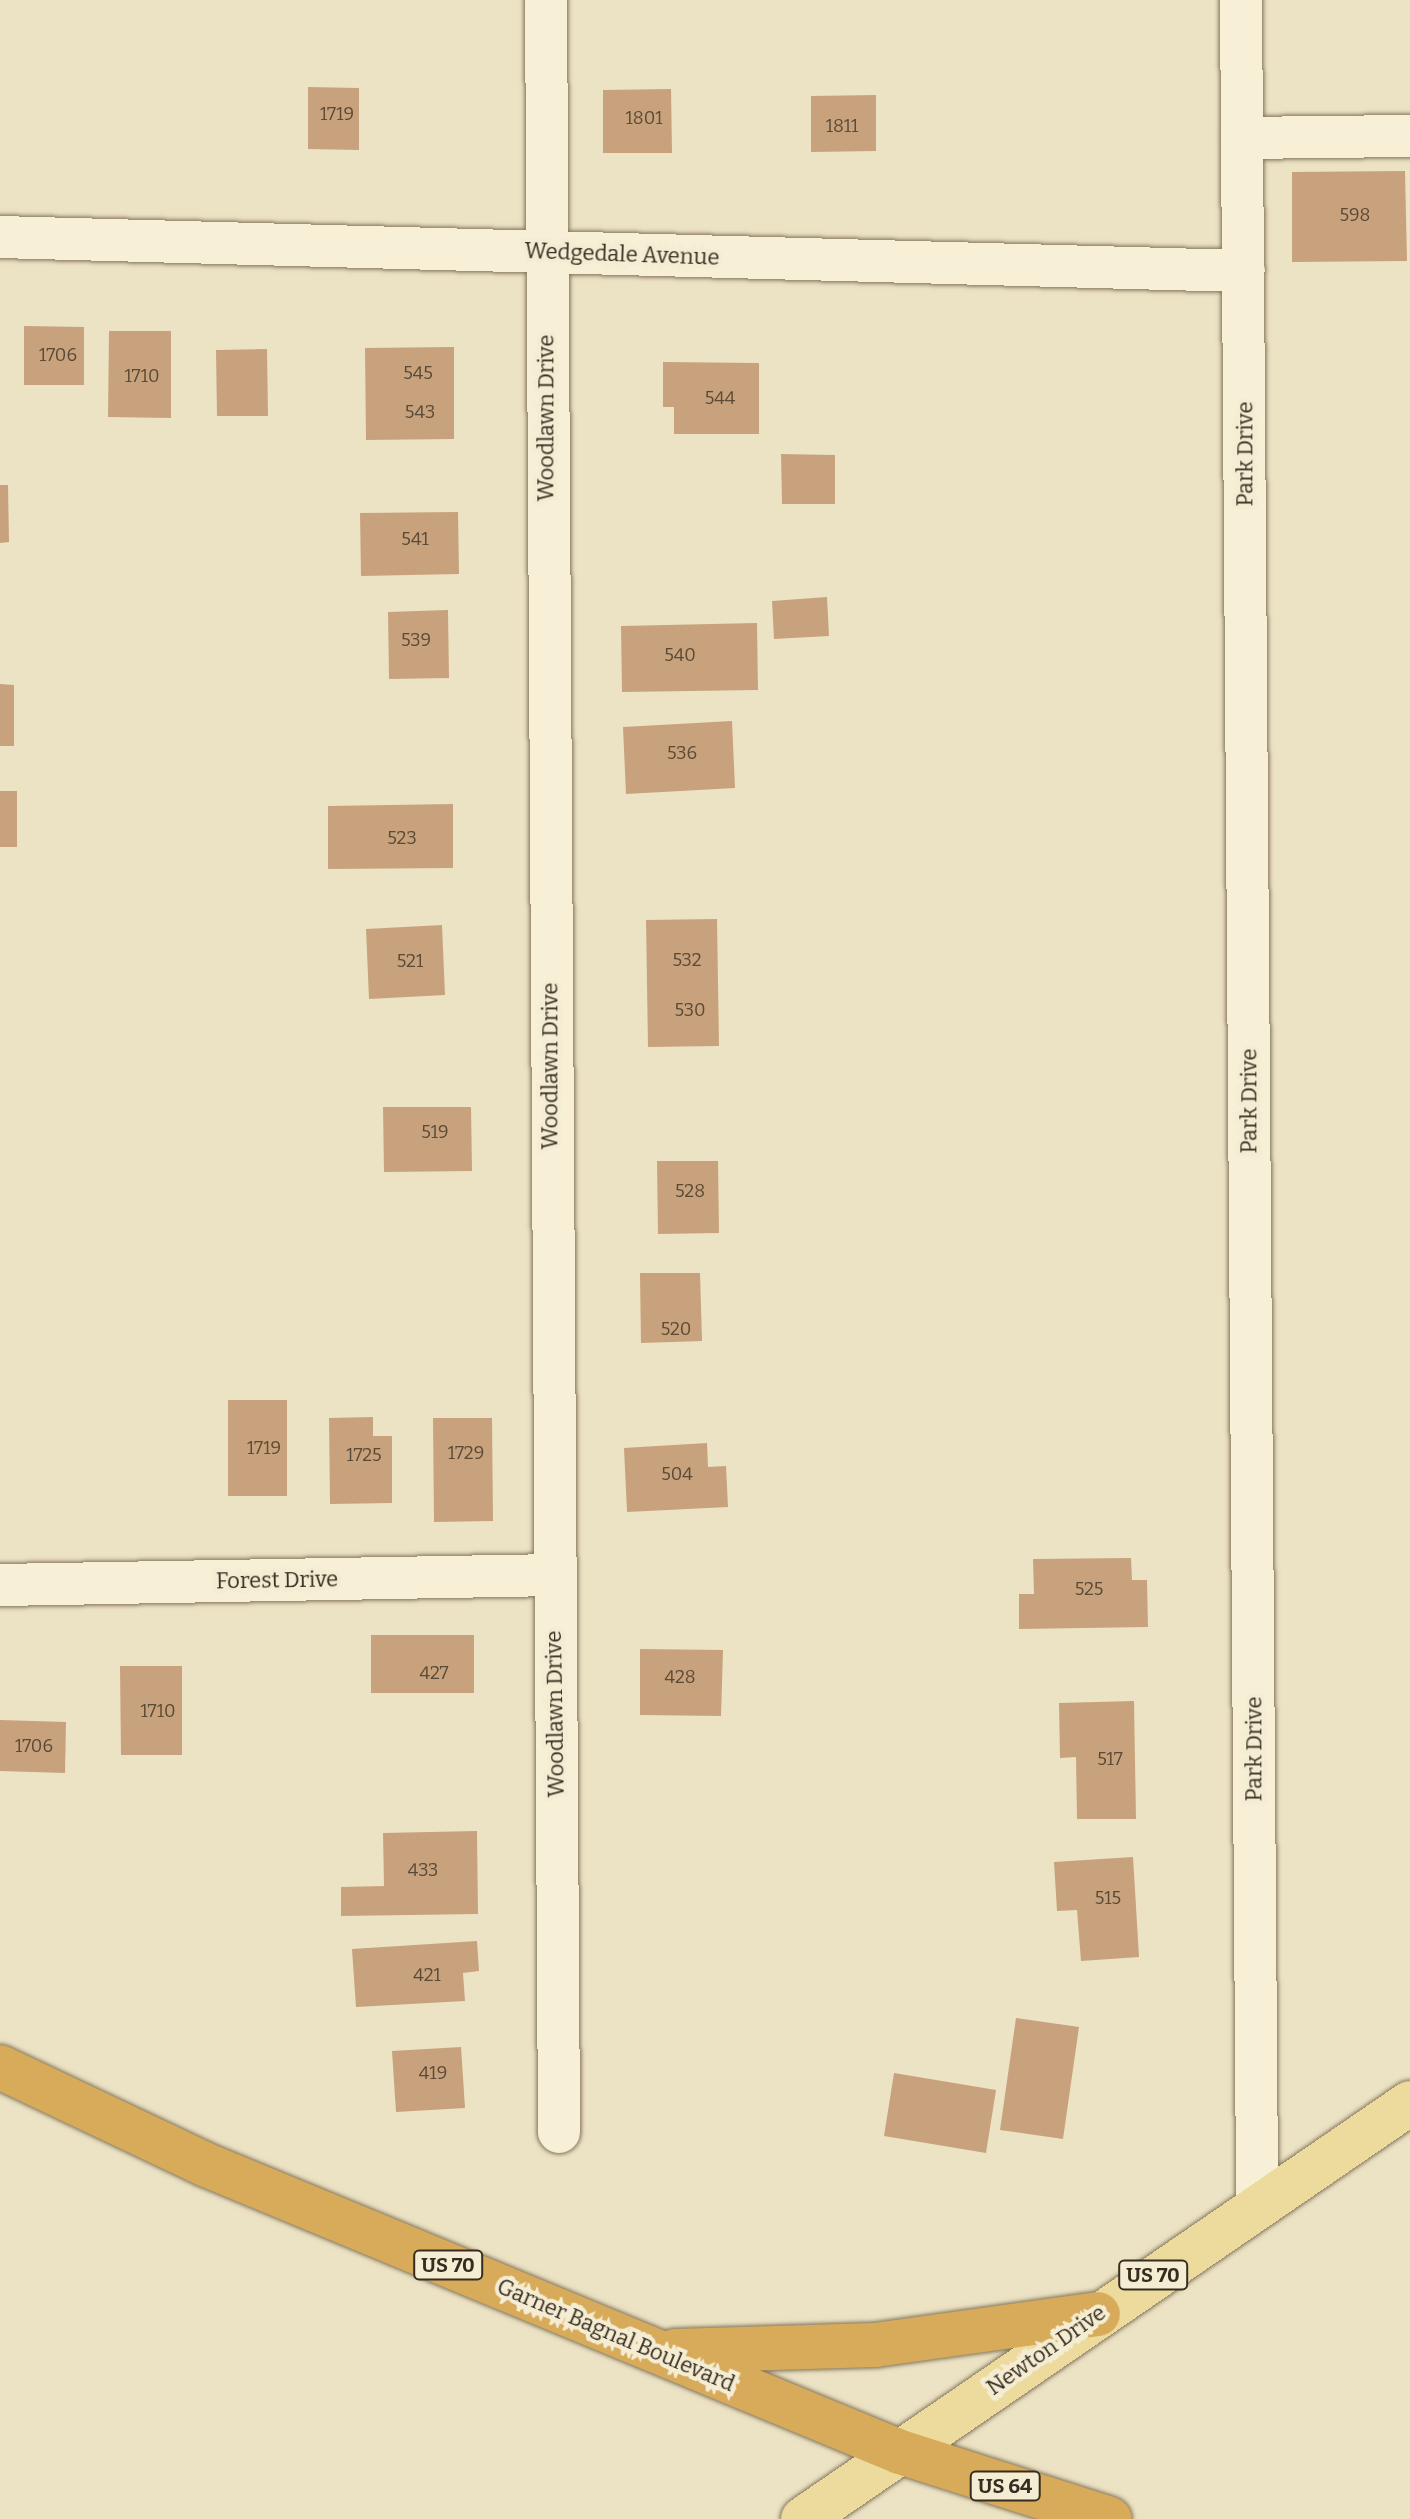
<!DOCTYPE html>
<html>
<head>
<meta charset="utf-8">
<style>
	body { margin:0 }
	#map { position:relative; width:1410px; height:2519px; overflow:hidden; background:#ece3c4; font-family:Bitter,serif }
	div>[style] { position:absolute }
	.building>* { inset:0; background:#c8a27c }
	.roads { filter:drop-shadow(0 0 2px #85765c) drop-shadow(0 0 2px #85765c) }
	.street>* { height:42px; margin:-21px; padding:0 21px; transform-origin:21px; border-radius:21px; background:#f7f0d7 }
	.primary>* { height:44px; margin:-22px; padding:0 22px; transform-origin:22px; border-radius:22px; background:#eddb9e }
	.highway>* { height:44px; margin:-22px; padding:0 22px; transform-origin:22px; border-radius:22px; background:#d7ab59 }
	span { translate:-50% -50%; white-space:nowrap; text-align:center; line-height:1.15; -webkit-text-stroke:8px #f4edd3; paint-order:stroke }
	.number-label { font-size:18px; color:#5a4a36 }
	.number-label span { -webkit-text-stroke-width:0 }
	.shield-label span { padding:2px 6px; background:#f4edd3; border:2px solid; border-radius:6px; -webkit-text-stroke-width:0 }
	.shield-label { font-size:20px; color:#362c1f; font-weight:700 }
	.street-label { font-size:22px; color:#362c1f }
</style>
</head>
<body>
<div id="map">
	<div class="building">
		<div style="clip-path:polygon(308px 87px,359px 88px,359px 150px,308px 149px)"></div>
		<div style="clip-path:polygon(671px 89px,672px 153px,603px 153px,603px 90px)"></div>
		<div style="clip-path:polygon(876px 95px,876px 151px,811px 152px,811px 96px)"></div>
		<div style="clip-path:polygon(1405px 171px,1407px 261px,1292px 262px,1292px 172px)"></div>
		<div style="clip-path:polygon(24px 326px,84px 327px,84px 385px,24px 385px)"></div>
		<div style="clip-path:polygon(109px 331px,171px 331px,171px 418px,108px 417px)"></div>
		<div style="clip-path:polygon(454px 347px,454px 439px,366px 440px,365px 348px)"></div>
		<div style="clip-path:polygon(267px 349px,268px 416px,217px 416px,216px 350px)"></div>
		<div style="clip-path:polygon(663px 362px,759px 363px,759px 434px,674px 434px,674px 407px,663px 407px)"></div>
		<div style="clip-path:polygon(781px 454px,835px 455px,835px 504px,782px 504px)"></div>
		<div style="clip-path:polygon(0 485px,8px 485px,9px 542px,0 543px)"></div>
		<div style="clip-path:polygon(458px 512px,459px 574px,361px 576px,360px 513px)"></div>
		<div style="clip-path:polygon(827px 597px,829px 636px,774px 639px,772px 601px)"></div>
		<div style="clip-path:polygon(448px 610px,449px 678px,389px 679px,388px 612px)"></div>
		<div style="clip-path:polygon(757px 623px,758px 690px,622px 692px,621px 626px)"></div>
		<div style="clip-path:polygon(0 684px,14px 685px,14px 746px,0 746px)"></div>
		<div style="clip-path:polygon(732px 721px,735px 788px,626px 794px,623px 727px)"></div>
		<div style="clip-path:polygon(0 791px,17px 791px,17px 847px,0 847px)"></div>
		<div style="clip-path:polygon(453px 804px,453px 868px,328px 869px,328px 806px)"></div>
		<div style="clip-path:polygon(717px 919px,719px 1046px,648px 1047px,646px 920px)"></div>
		<div style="clip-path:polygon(442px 925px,445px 995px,369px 999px,366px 929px)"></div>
		<div style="clip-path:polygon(383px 1107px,471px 1107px,472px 1171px,384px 1172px)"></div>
		<div style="clip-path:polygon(657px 1161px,718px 1161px,719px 1233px,658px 1234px)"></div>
		<div style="clip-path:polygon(640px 1273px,700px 1273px,702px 1341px,641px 1343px)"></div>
		<div style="clip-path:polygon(228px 1400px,287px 1400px,287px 1496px,228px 1496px)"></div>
		<div style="clip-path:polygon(373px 1417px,373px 1436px,392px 1436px,392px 1503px,330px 1504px,329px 1418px)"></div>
		<div style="clip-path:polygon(433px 1418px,492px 1418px,493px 1521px,434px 1522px)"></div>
		<div style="clip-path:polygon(707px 1443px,708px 1467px,726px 1466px,728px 1507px,627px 1512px,624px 1448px)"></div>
		<div style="clip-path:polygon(1131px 1558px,1132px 1580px,1147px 1580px,1148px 1627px,1019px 1629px,1019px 1594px,1034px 1594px,1033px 1559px)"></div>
		<div style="clip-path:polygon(371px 1635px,474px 1635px,474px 1693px,371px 1693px)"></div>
		<div style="clip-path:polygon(640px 1649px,723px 1650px,721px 1716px,640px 1715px)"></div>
		<div style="clip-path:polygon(120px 1666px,182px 1666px,182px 1755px,121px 1755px)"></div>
		<div style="clip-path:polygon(1134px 1701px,1136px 1819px,1077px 1819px,1076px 1757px,1060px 1758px,1059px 1703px)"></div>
		<div style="clip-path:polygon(0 1720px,66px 1722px,65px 1773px,0 1771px)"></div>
		<div style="clip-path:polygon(477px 1831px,478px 1914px,341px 1916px,341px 1887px,384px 1886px,383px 1833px)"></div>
		<div style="clip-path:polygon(1133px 1857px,1139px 1957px,1081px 1961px,1077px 1910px,1057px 1911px,1054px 1862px)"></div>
		<div style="clip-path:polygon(477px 1941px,479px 1971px,463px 1973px,465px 2001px,356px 2007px,352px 1949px)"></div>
		<div style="clip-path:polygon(1016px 2018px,1079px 2027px,1063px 2139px,1000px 2130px)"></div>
		<div style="clip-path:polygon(461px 2047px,465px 2108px,396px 2112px,392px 2051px)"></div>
		<div style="clip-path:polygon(894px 2073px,996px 2090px,986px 2153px,884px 2136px)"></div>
	</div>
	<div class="roads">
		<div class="street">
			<div style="left:546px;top:0;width:2132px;rotate:89.65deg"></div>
			<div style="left:1241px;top:0;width:2203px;rotate:89.58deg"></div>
			<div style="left:1242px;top:138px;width:168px;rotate:-0.7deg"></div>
			<div style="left:0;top:237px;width:1244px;rotate:1.57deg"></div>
			<div style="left:0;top:1585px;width:554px;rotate:-1.03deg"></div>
		</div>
		<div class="primary">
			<div style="left:803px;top:2519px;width:736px;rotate:-34.42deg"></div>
		</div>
		<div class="highway">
			<div style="left:0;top:2067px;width:226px;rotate:25.4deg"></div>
			<div style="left:204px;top:2164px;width:753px;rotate:22.48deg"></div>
			<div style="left:900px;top:2452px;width:220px;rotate:17.7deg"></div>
			<div style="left:675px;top:2351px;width:200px;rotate:-1.7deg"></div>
			<div style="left:875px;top:2345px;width:225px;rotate:-7.9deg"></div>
		</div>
	</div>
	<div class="number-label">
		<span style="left:337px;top:114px">1719</span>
		<span style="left:644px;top:118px">1801</span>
		<span style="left:842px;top:126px">1811</span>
		<span style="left:1355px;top:215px">598</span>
		<span style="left:58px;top:355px">1706</span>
		<span style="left:418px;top:373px">545</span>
		<span style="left:142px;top:376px">1710</span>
		<span style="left:720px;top:398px">544</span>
		<span style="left:420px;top:412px">543</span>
		<span style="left:415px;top:539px">541</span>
		<span style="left:416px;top:640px">539</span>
		<span style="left:680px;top:655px">540</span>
		<span style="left:682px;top:753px">536</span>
		<span style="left:402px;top:838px">523</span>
		<span style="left:687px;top:960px">532</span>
		<span style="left:410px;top:961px">521</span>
		<span style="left:690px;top:1010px">530</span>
		<span style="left:435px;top:1132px">519</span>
		<span style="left:690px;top:1191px">528</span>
		<span style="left:676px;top:1329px">520</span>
		<span style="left:264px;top:1448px">1719</span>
		<span style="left:466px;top:1453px">1729</span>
		<span style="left:364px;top:1455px">1725</span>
		<span style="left:677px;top:1474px">504</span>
		<span style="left:1089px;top:1589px">525</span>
		<span style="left:434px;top:1673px">427</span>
		<span style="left:680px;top:1677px">428</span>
		<span style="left:158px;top:1711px">1710</span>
		<span style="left:34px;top:1746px">1706</span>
		<span style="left:1110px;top:1759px">517</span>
		<span style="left:423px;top:1870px">433</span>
		<span style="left:1108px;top:1898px">515</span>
		<span style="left:427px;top:1975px">421</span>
		<span style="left:433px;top:2073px">419</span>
	</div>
	<div class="shield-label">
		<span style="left:448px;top:2265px">US 70</span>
		<span style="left:1153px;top:2275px">US 70</span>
		<span style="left:1005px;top:2486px">US 64</span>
	</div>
	<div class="street-label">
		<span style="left:622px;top:254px;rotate:2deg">Wedgedale Avenue</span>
		<span style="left:546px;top:418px;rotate:-90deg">Woodlawn Drive</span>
		<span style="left:1245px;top:454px;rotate:-90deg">Park Drive</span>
		<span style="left:550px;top:1066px;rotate:-90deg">Woodlawn Drive</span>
		<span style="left:1249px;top:1101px;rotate:-90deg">Park Drive</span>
		<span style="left:277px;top:1580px;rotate:-1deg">Forest Drive</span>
		<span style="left:555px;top:1714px;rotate:-91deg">Woodlawn Drive</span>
		<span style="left:1254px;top:1749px;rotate:-90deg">Park Drive</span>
		<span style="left:616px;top:2335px;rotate:23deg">Garner Bagnal Boulevard</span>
		<span style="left:1046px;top:2350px;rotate:-35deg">Newton Drive</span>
	</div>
</div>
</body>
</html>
